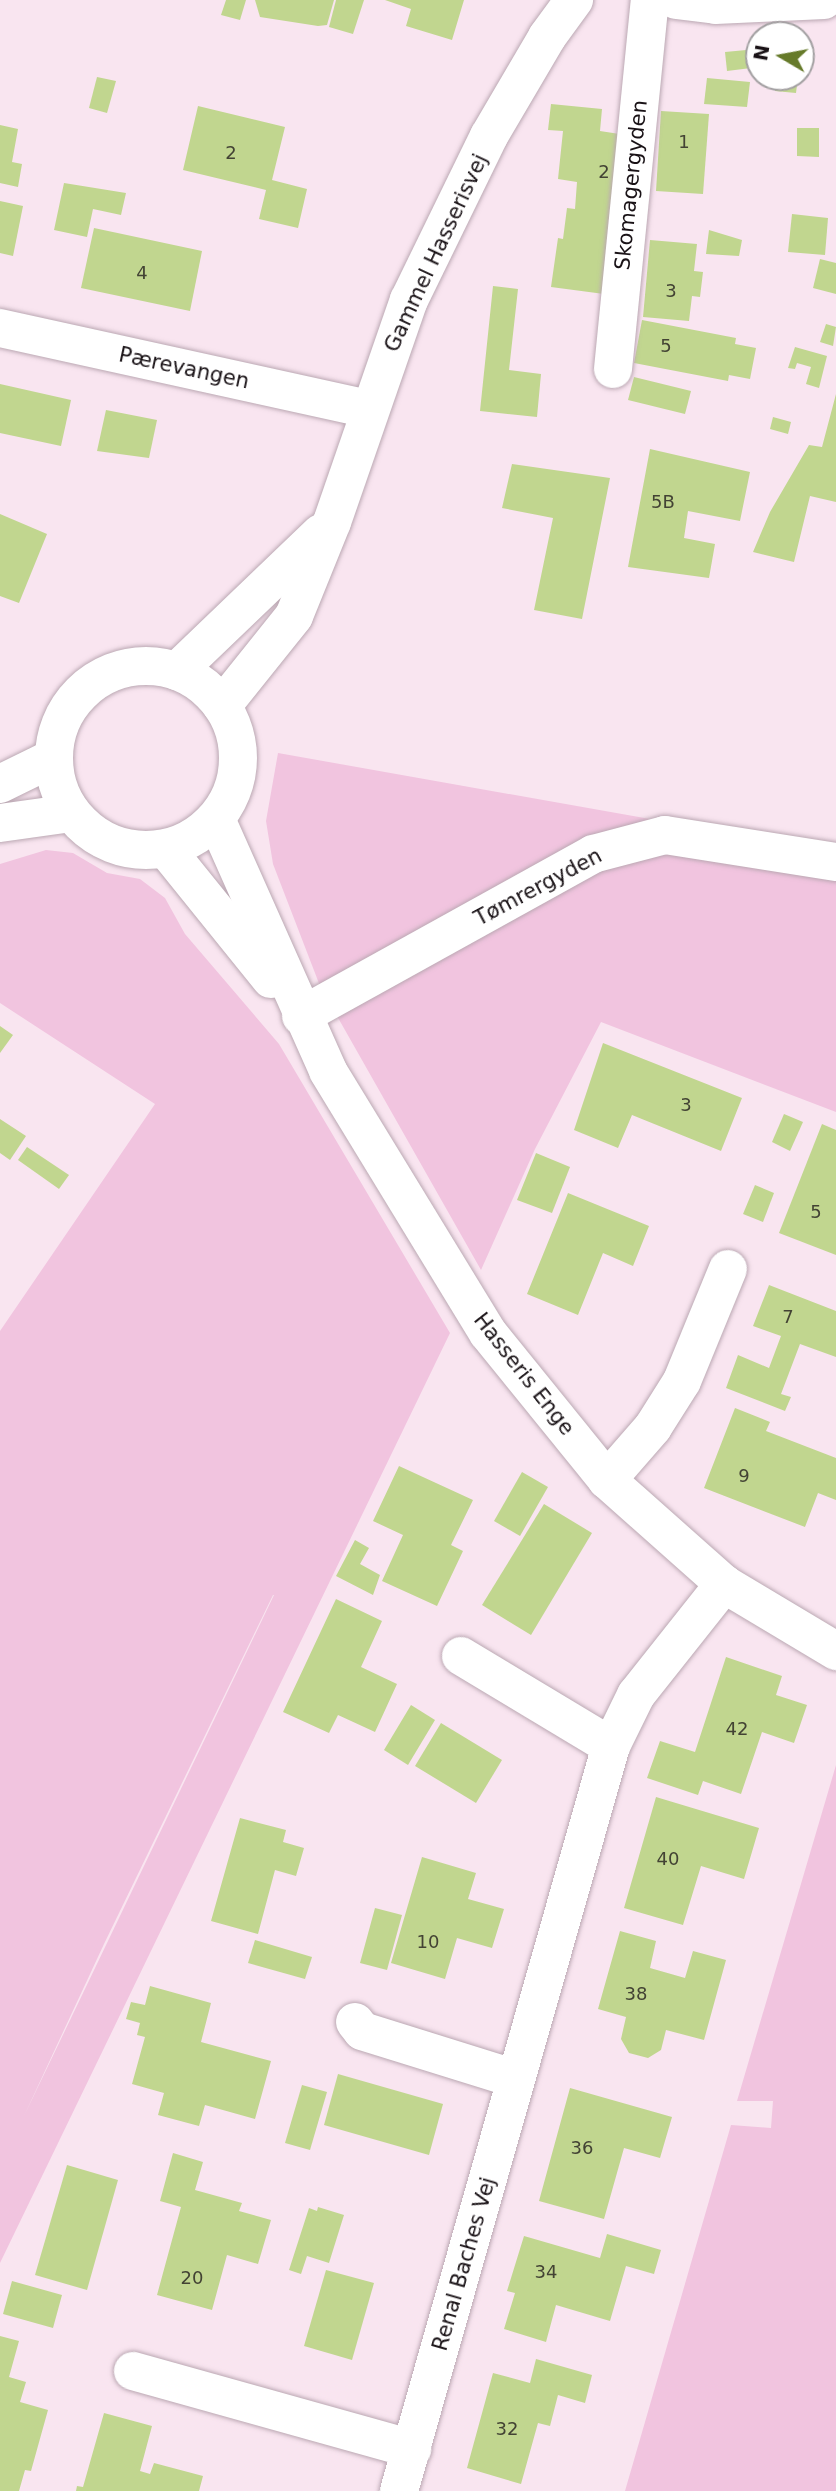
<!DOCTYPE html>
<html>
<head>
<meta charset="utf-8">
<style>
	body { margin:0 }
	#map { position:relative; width:836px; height:2491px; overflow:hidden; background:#f9e5f0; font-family:"DejaVu Sans",sans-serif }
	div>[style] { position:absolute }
	.green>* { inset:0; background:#f1c4df }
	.building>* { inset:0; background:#c1d68f }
	.roads { filter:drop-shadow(0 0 2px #bba8b3) drop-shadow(0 0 2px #bba8b3) }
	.minor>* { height:38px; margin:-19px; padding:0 19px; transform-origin:19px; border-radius:19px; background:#fff }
	.tertiary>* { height:38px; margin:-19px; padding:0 19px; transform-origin:19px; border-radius:19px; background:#fff }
	.tertiary>.ring { margin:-19px; padding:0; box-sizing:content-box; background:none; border:38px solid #fff; border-radius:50% }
	span { translate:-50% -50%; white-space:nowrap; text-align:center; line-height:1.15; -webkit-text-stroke:6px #fff; paint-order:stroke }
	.number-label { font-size:18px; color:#434334 }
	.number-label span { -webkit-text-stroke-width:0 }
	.street-label { font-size:21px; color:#191216 }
	.north { position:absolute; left:745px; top:21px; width:70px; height:70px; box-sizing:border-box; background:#fff; border:2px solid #a3a0a2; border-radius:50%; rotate:280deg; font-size:19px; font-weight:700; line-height:28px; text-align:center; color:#191216 }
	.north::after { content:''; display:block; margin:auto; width:24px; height:32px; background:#667a2a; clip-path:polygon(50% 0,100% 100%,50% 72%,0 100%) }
</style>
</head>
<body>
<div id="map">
	<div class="green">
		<div style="clip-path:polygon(278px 753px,813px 848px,836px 844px,836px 1112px,601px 1022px,535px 1149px,481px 1270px,320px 986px,273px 864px,266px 821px)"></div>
		<div style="clip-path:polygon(evenodd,46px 850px,73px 853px,107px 873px,140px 879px,165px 898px,185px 934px,279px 1044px,450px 1333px,0 2263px,0 1331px,155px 1104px,0 1003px,0 864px,46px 850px,273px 1595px,274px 1595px,24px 2116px,104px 1944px,273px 1595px)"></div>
		<div style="clip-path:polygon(836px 1765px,836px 2491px,625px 2491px,731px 2125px,771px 2128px,773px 2101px,737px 2101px)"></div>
	</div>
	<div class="building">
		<div style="clip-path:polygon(226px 0,246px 0,240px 20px,221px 15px)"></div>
		<div style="clip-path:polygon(255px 0,334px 0,327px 25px,318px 26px,260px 17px)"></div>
		<div style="clip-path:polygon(336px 0,364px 0,353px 34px,329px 27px)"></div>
		<div style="clip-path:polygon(385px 0,464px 0,452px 40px,406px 26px,411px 9px)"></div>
		<div style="clip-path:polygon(757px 49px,759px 67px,727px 71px,725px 52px)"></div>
		<div style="clip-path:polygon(97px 77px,116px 81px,107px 113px,89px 108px)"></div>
		<div style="clip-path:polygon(775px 77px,798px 77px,796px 93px,775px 91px)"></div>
		<div style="clip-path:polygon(707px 78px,750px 82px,747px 107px,704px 104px)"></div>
		<div style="clip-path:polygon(551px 104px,602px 109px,600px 131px,626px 135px,604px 294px,551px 287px,558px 238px,563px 239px,567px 208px,575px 209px,577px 182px,558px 179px,563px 131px,548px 130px)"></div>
		<div style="clip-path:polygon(198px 106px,285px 127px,272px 180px,307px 189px,298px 228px,259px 219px,266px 190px,183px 170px)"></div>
		<div style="clip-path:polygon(661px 111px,709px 114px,703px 194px,656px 191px)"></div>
		<div style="clip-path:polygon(0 125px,18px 129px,12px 162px,22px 164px,18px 187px,0 183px)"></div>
		<div style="clip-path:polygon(797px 128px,819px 128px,819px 157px,797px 156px)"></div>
		<div style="clip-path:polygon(64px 183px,126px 193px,121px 215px,93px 209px,87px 237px,54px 230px)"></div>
		<div style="clip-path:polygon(0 201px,23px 206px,13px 256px,0 253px)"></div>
		<div style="clip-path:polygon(792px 214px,828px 218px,825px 255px,788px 252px)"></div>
		<div style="clip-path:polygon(94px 228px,202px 251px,190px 311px,81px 288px)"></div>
		<div style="clip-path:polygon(709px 230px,742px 240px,739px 256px,706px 254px)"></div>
		<div style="clip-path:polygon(650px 240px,697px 244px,694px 271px,703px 272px,700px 297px,692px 296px,689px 321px,643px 317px)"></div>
		<div style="clip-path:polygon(820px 259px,836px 263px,836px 294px,813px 288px)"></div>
		<div style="clip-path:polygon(493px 286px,518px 289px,509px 370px,541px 374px,537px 417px,480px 411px)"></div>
		<div style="clip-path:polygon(642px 320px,736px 338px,735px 344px,756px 348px,750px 379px,729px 375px,728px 381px,634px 363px)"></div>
		<div style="clip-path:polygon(826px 324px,836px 327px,833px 346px,820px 342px)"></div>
		<div style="clip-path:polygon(795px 347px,827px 356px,819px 388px,806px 384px,811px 367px,797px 363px,795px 369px,788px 368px)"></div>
		<div style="clip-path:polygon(634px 377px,691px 391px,685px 414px,628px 400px)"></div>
		<div style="clip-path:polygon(0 384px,71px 400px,61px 446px,0 433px)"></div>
		<div style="clip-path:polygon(836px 394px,836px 502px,810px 496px,794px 562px,753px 552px,770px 512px,809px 445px,822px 447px)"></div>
		<div style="clip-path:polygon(106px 410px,157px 420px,149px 458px,97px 451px)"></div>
		<div style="clip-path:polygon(773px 417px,791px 422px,788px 434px,770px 429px)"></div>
		<div style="clip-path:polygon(650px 449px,750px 472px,740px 521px,688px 511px,684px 538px,715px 544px,709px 578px,628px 567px)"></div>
		<div style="clip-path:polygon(512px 464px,610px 478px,582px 619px,534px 610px,553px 518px,502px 508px)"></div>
		<div style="clip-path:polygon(0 514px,47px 534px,19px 603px,0 596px)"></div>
		<div style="clip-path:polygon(0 1026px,13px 1035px,0 1053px)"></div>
		<div style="clip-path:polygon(603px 1043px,742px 1098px,721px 1151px,632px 1115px,618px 1148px,574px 1130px)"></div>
		<div style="clip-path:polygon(784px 1114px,803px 1122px,790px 1151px,772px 1142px)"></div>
		<div style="clip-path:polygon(0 1119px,26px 1136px,10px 1160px,0 1153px)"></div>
		<div style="clip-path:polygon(822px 1124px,836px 1130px,836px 1255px,779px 1233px)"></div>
		<div style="clip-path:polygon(27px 1147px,69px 1175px,59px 1189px,18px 1160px)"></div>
		<div style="clip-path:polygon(536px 1153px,570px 1167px,552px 1213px,517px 1200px)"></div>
		<div style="clip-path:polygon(755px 1185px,774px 1193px,763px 1222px,743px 1214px)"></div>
		<div style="clip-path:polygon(568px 1193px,649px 1226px,633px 1266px,603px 1253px,578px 1315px,527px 1294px)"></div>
		<div style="clip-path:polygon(769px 1285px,836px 1311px,836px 1357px,800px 1344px,781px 1394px,791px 1397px,785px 1411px,726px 1388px,738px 1355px,769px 1368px,781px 1336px,753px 1326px)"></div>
		<div style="clip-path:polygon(735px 1408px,770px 1422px,766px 1431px,836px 1458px,836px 1500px,818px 1493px,805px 1527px,704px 1488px)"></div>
		<div style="clip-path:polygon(399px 1466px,473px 1500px,451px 1545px,463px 1551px,437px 1606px,382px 1581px,403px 1535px,373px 1521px)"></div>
		<div style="clip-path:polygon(522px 1472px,548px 1487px,520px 1536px,494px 1521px)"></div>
		<div style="clip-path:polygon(544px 1504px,592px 1533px,531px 1635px,482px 1605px)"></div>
		<div style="clip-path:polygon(355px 1540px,369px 1548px,360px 1564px,380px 1575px,373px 1595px,336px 1576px)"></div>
		<div style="clip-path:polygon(336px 1599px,382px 1621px,361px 1667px,397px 1684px,375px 1732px,338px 1715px,329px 1733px,283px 1712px)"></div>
		<div style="clip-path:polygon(726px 1657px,782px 1676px,776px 1695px,807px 1705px,794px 1743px,762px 1732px,741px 1794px,703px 1781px,698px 1795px,647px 1778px,660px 1741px,695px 1752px)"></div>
		<div style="clip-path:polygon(411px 1705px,435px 1720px,408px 1765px,384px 1750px)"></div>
		<div style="clip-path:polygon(441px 1723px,502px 1760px,476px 1803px,415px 1766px)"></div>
		<div style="clip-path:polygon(656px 1797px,759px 1828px,744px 1879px,701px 1866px,683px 1925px,624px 1908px)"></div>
		<div style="clip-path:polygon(240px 1818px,286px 1830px,283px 1842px,304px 1848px,296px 1876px,275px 1870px,258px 1934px,211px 1921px)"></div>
		<div style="clip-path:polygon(422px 1857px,476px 1873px,468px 1899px,504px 1909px,492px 1948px,457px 1938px,445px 1979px,391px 1963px)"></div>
		<div style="clip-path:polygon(375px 1908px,402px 1915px,387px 1970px,360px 1963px)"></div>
		<div style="clip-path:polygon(620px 1931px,656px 1941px,650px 1968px,685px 1978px,693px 1951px,726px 1960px,704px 2040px,666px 2030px,661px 2050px,648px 2058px,629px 2053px,621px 2039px,626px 2017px,598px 2009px)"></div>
		<div style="clip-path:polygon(255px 1940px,312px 1957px,305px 1979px,248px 1963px)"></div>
		<div style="clip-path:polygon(150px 1986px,211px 2003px,201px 2042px,271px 2061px,255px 2119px,205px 2105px,199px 2126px,158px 2115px,164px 2093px,132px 2084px,145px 2037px,137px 2035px,140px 2023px,126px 2019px,131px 2002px,145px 2005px)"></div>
		<div style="clip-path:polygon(338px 2074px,443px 2104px,429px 2155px,324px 2125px)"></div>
		<div style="clip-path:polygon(302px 2085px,327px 2092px,310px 2150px,285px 2143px)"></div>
		<div style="clip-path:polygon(570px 2088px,672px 2117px,660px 2158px,624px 2148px,604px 2219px,539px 2201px)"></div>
		<div style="clip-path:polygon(173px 2153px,203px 2162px,195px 2190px,242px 2203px,239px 2211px,271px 2220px,258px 2264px,227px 2255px,212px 2310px,157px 2295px,181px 2207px,160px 2201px)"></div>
		<div style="clip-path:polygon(67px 2165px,118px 2180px,87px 2290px,35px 2275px)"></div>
		<div style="clip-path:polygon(318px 2207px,344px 2215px,329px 2263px,307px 2256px,301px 2274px,289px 2270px,309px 2208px,317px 2211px)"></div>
		<div style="clip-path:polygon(607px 2234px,661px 2250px,654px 2274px,626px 2266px,610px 2321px,556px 2305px,546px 2342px,504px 2329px,515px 2293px,507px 2291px,524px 2236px,600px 2258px)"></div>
		<div style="clip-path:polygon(326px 2270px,374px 2283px,352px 2360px,304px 2346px)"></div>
		<div style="clip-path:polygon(12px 2281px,62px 2295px,53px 2328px,3px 2314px)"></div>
		<div style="clip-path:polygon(0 2336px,19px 2341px,9px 2377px,26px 2382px,20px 2402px,48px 2410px,31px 2471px,25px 2470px,19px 2491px,0 2491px)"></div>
		<div style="clip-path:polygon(536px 2359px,592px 2375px,585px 2403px,558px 2395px,550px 2426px,538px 2423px,521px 2484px,467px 2468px,493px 2373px,530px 2383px)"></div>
		<div style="clip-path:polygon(104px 2413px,152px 2426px,140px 2471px,150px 2474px,154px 2463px,203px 2476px,199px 2491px,76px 2491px,77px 2486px,83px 2487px)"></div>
	</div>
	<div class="roads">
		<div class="minor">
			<div style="left:676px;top:0;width:39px;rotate:7deg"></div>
			<div style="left:715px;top:5px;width:109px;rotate:-2.6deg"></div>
			<div style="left:0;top:328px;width:378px;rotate:12.4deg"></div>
			<div style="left:613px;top:369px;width:371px;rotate:-84.3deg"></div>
			<div style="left:301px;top:1016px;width:334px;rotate:-29deg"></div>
			<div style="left:593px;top:854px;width:74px;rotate:-14.8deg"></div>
			<div style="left:665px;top:835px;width:173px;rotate:9deg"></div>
			<div style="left:607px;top:1480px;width:70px;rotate:-49deg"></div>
			<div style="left:653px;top:1427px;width:54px;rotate:-57.8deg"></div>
			<div style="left:682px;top:1381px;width:121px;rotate:-67.7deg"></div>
			<div style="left:461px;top:1656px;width:175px;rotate:31deg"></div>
			<div style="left:355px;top:2022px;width:11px;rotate:52deg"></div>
			<div style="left:362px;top:2031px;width:161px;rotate:17.3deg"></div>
			<div style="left:133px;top:2371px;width:290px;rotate:15.6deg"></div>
			<div style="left:399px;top:2491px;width:775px;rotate:-74.12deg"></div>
			<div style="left:611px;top:1746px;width:57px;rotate:-63.9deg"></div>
			<div style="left:636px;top:1695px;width:142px;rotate:-51.6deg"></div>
		</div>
		<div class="tertiary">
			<div class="ring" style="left:54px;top:666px;width:146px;height:146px"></div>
			<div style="left:177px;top:671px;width:199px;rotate:-43.8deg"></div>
			<div style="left:222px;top:706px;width:115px;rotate:-51.3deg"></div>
			<div style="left:294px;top:616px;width:101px;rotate:-68deg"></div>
			<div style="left:332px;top:522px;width:235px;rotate:-70.9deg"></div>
			<div style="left:409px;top:300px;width:182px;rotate:-64deg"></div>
			<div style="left:489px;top:136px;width:115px;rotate:-59.6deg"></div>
			<div style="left:547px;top:37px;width:46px;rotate:-53.9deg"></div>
			<div style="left:0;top:784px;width:59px;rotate:-26.1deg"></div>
			<div style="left:216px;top:819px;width:276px;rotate:66deg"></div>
			<div style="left:328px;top:1071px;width:307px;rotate:58.6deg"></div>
			<div style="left:488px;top:1333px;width:189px;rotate:51deg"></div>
			<div style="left:607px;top:1480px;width:157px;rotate:41.6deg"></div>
			<div style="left:724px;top:1584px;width:131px;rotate:30.9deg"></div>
			<div style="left:0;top:823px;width:72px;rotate:-8deg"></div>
			<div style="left:166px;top:849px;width:167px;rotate:51.1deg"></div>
		</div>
	</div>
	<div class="number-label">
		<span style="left:684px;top:142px">1</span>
		<span style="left:231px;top:153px">2</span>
		<span style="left:604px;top:172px">2</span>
		<span style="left:142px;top:273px">4</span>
		<span style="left:671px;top:291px">3</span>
		<span style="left:666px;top:346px">5</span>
		<span style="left:663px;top:502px">5B</span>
		<span style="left:686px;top:1105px">3</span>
		<span style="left:816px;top:1212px">5</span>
		<span style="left:788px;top:1317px">7</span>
		<span style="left:744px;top:1476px">9</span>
		<span style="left:737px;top:1729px">42</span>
		<span style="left:668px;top:1859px">40</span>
		<span style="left:428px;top:1942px">10</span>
		<span style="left:636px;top:1994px">38</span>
		<span style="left:582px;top:2148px">36</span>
		<span style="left:546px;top:2272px">34</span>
		<span style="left:192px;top:2278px">20</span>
		<span style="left:507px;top:2429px">32</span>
	</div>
	<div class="street-label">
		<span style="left:631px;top:185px;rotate:-84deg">Skomagergyden</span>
		<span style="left:436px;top:253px;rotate:-65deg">Gammel Hasserisvej</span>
		<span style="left:184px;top:368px;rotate:12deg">Pærevangen</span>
		<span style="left:538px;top:887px;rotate:-28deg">Tømrergyden</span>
		<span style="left:524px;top:1374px;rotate:52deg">Hasseris Enge</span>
		<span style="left:464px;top:2264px;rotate:-74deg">Renal Baches Vej</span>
	</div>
	<div class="north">N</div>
</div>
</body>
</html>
